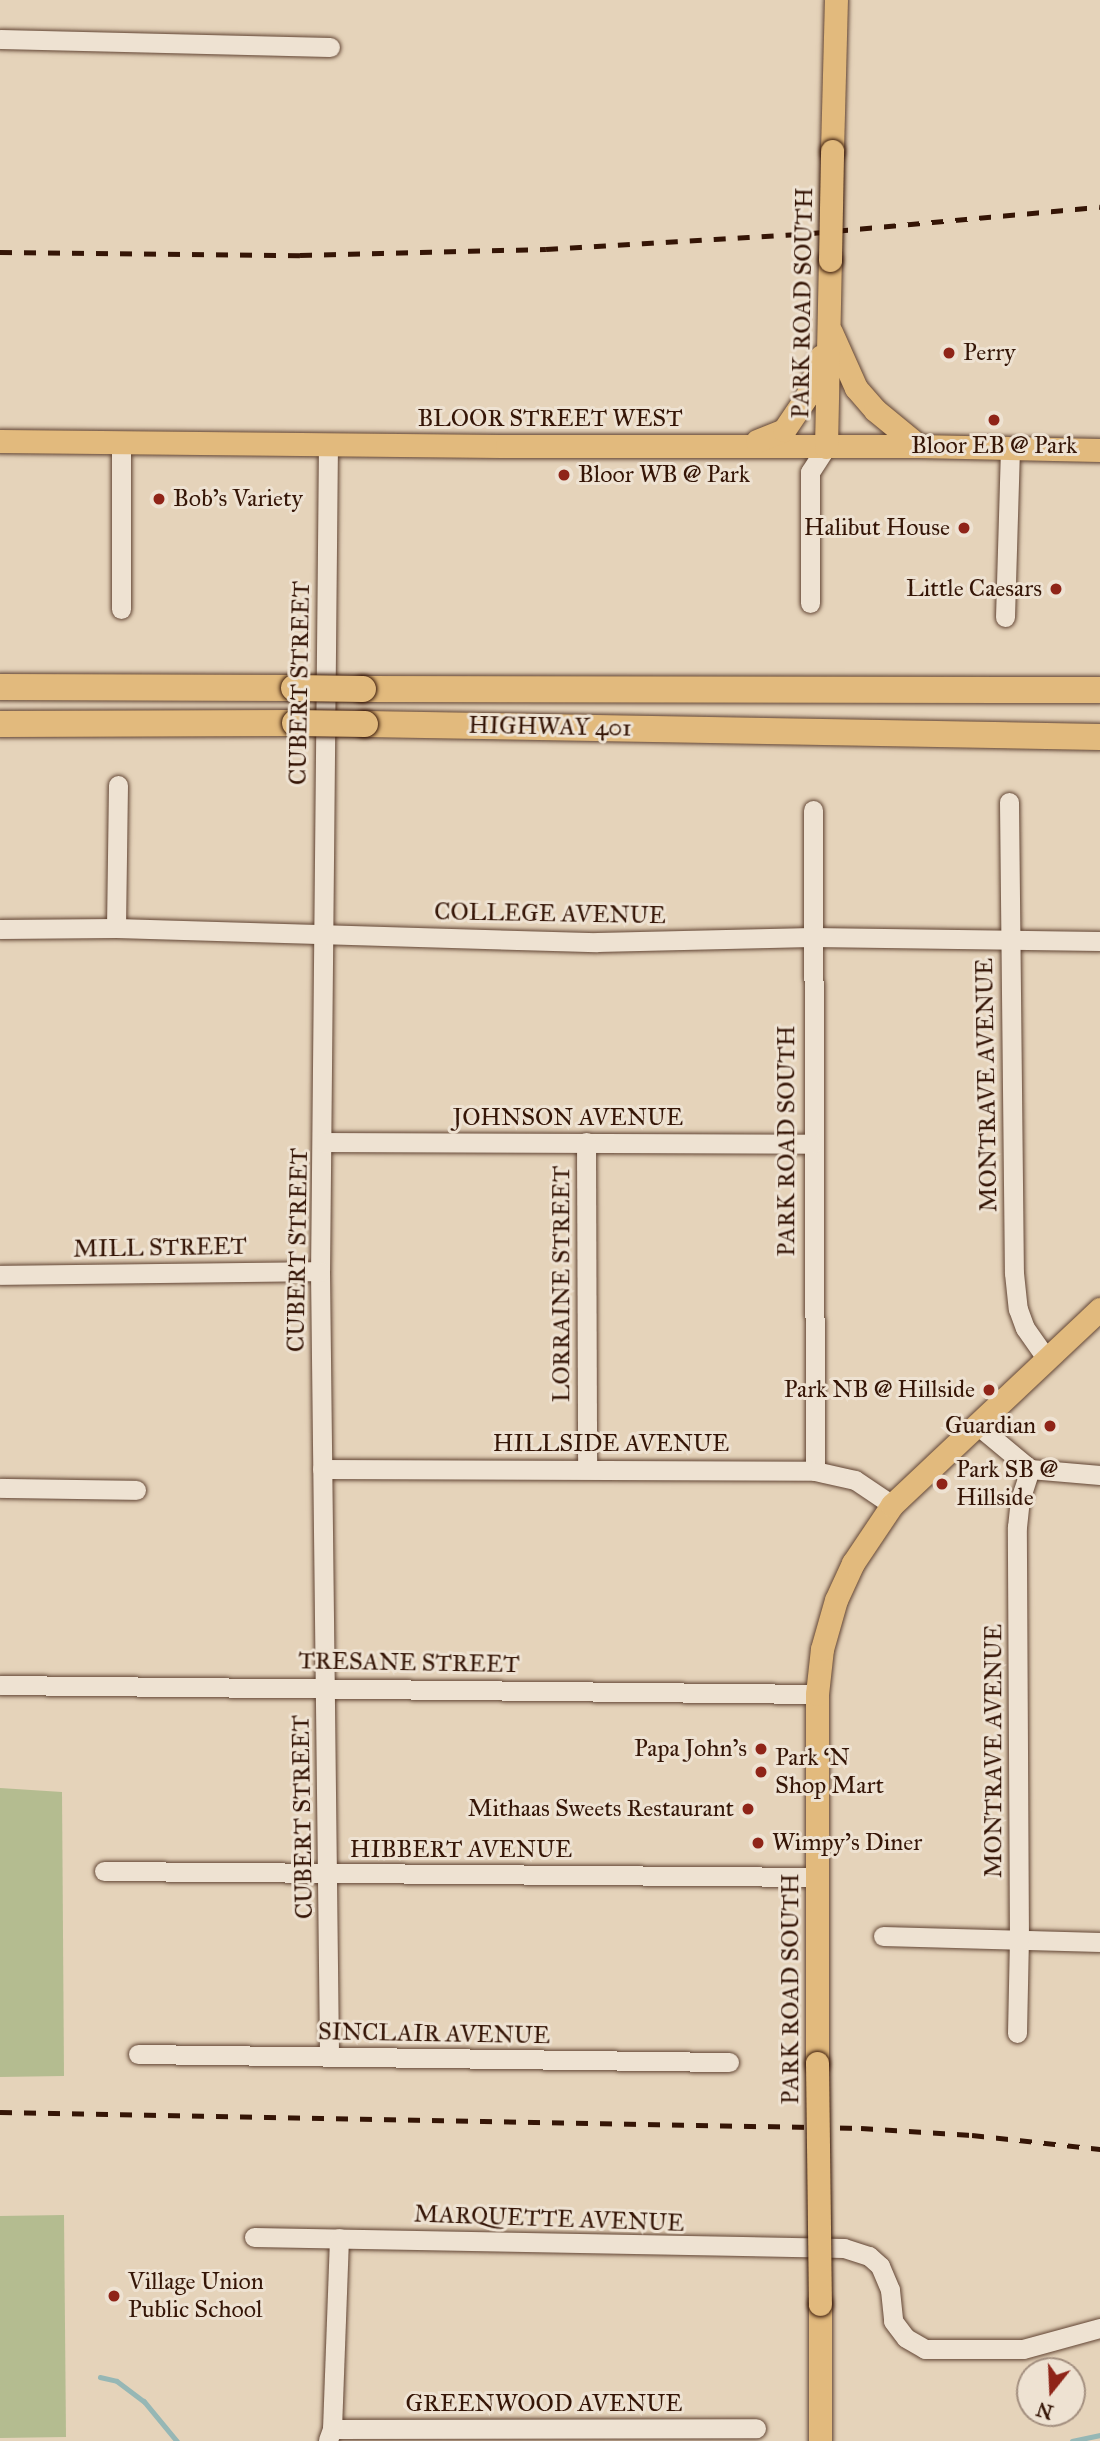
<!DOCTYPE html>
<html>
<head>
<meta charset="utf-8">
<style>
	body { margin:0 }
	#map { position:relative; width:1100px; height:2441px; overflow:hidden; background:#e5d3ba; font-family:"IM FELL Great Primer",serif }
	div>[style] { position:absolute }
	.green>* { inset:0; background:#b4bc90 }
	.stream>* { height:4.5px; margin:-2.25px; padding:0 2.25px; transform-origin:2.25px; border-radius:2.25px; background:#96b7b5 }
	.roads { filter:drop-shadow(0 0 2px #614433) drop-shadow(0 0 2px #614433) }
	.minor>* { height:19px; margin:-9.5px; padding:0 9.5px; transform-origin:9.5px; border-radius:9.5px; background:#eee2d2 }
	.major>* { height:23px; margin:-11.5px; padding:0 11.5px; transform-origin:11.5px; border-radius:11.5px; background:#e2ba7d }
	.highway>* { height:26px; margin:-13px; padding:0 13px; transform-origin:13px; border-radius:13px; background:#e2ba7d }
	.rail>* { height:4.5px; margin-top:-2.25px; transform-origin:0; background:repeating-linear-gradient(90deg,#351506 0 12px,transparent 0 24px) }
	.bridges { filter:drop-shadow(0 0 2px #351506) drop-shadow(0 0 2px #351506) }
	.major-bridge>* { height:23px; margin:-11.5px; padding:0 11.5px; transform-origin:11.5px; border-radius:11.5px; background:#e2ba7d }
	.highway-bridge>* { height:26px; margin:-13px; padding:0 13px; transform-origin:13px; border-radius:13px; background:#e2ba7d }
	.dots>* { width:19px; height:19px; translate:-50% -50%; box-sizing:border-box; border:4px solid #eee2d2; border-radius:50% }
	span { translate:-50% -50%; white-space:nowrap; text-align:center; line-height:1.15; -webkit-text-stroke:6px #eee2d2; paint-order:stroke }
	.street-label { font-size:24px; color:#351506 }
	.poi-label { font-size:24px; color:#351506 }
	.left { translate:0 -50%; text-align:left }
	.right { translate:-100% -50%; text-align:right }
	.north { position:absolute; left:1016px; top:2357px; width:70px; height:70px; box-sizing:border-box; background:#eee2d2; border:2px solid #a49080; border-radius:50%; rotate:198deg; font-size:19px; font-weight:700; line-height:28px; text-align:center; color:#351506 }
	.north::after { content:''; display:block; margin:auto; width:24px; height:32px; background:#8f2418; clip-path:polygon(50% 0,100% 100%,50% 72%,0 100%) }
</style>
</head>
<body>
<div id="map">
	<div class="green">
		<div style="clip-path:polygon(0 1788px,62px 1792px,64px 2076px,0 2077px)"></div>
		<div style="clip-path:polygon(64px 2215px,66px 2437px,0 2438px,0 2216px)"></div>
	</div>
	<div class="stream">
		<div style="left:100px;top:2377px;width:17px;rotate:13deg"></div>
		<div style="left:117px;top:2381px;width:34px;rotate:37deg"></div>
		<div style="left:144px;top:2401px;width:52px;rotate:50.5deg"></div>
		<div style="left:1072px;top:2441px;width:29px;rotate:-12deg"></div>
	</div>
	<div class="roads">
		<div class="minor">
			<div style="left:0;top:39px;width:330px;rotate:1.4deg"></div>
			<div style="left:121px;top:442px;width:167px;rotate:90deg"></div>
			<div style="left:328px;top:443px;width:828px;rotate:90.55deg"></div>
			<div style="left:320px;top:1271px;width:786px;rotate:89.34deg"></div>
			<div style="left:810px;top:603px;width:131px;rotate:-90deg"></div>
			<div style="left:810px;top:472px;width:30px;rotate:-57deg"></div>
			<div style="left:1005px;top:617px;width:169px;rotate:-88.3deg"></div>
			<div style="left:1009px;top:802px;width:471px;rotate:89.4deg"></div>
			<div style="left:1014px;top:1273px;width:36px;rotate:84deg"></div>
			<div style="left:1018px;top:1309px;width:20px;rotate:70deg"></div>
			<div style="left:1025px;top:1328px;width:37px;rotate:55deg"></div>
			<div style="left:813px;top:810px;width:661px;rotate:89.83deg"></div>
			<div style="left:116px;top:928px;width:143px;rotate:-89.2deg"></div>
			<div style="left:0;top:929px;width:116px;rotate:-0.5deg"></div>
			<div style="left:116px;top:928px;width:481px;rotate:1.7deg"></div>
			<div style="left:597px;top:942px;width:215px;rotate:-1.3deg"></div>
			<div style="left:812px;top:937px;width:288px;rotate:0.8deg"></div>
			<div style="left:323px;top:1142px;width:490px;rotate:0.2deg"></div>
			<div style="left:586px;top:1142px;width:326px;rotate:89.8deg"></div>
			<div style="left:0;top:1275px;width:320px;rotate:-0.7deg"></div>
			<div style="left:976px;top:1424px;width:70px;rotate:39.8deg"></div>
			<div style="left:1030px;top:1469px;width:70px;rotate:4.9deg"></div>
			<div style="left:322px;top:1469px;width:493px;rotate:0.2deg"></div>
			<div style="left:815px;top:1471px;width:41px;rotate:12.7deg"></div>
			<div style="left:855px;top:1480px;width:45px;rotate:34deg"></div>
			<div style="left:0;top:1488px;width:136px;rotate:0.8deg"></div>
			<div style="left:0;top:1685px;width:817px;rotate:0.63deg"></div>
			<div style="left:104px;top:1871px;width:713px;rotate:0.48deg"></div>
			<div style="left:883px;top:1936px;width:217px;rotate:1.6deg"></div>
			<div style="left:1017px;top:2033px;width:92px;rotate:-88.8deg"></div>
			<div style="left:1019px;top:1941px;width:414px;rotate:-90.3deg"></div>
			<div style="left:1017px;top:1527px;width:27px;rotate:-84deg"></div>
			<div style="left:1020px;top:1500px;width:33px;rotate:-72deg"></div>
			<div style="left:138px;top:2054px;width:591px;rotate:0.78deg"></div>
			<div style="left:254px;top:2237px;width:590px;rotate:1.07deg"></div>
			<div style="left:844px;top:2248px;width:26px;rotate:18deg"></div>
			<div style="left:869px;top:2256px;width:15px;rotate:42deg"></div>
			<div style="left:880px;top:2266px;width:26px;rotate:67deg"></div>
			<div style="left:890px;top:2290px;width:31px;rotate:84deg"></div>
			<div style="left:893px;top:2321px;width:21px;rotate:53deg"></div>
			<div style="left:906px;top:2338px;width:22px;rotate:30deg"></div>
			<div style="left:925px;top:2349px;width:98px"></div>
			<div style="left:1023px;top:2349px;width:80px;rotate:-15.3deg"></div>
			<div style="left:332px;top:2429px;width:424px;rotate:-0.1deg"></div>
			<div style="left:328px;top:2440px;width:12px;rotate:-70deg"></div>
			<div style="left:332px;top:2429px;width:191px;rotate:-87.9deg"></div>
		</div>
		<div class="major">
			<div style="left:832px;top:151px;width:151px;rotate:-88.5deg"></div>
			<div style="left:831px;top:332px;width:61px;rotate:65.9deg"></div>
			<div style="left:856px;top:388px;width:29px;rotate:49deg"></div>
			<div style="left:875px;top:410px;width:57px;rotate:39.3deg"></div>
			<div style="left:0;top:441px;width:507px;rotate:0.57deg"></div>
			<div style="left:507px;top:446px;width:412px"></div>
			<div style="left:919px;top:446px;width:181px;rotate:1.3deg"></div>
			<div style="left:757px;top:441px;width:29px;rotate:-22deg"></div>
			<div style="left:784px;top:430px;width:41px;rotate:-55.9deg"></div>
			<div style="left:807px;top:396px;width:42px;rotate:-70.7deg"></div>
			<div style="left:826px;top:447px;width:187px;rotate:-88.8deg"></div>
			<div style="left:817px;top:2063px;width:369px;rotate:-90deg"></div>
			<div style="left:817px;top:1694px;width:45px;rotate:-83.7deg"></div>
			<div style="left:822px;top:1649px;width:51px;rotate:-74.1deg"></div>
			<div style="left:836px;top:1600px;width:41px;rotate:-65.3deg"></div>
			<div style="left:853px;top:1563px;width:70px;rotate:-56.1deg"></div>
			<div style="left:892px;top:1505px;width:286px;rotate:-43.3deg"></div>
			<div style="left:820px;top:2304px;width:137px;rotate:90deg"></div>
		</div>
		<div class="highway">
			<div style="left:0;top:687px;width:294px;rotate:0.2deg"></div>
			<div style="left:363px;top:689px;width:737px;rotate:0.08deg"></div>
			<div style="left:0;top:724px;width:295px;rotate:-0.2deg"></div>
			<div style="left:365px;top:724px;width:735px;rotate:1.01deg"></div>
		</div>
	</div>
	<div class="rail">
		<div style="left:0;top:252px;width:300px;rotate:0.6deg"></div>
		<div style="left:300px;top:255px;width:246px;rotate:-1.4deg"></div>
		<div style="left:546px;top:249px;width:266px;rotate:-3.4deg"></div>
		<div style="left:812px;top:233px;width:289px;rotate:-5.2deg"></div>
		<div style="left:0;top:2112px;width:861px;rotate:1.06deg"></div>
		<div style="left:861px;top:2128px;width:111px;rotate:3.6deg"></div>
		<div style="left:972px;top:2135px;width:129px;rotate:6.2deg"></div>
	</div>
	<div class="bridges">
		<div class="major-bridge">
			<div style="left:830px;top:260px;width:109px;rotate:-88.9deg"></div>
			<div style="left:817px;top:2063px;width:241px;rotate:89.3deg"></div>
		</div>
		<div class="highway-bridge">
			<div style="left:294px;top:688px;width:69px;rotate:0.8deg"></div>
			<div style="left:295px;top:723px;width:70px;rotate:0.8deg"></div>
		</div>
	</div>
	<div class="dots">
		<div style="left:949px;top:353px;background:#8f2418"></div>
		<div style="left:994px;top:420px;background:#8f2418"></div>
		<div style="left:564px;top:475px;background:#8f2418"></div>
		<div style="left:159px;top:499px;background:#8f2418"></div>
		<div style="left:964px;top:528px;background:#8f2418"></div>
		<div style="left:1056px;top:589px;background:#8f2418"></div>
		<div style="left:989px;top:1390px;background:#8f2418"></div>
		<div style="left:1050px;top:1426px;background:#8f2418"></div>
		<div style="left:942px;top:1484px;background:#8f2418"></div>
		<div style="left:761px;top:1749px;background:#8f2418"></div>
		<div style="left:761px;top:1772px;background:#8f2418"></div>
		<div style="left:748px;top:1809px;background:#8f2418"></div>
		<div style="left:758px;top:1843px;background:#8f2418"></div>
		<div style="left:114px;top:2296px;background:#8f2418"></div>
	</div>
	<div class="street-label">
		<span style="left:803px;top:303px;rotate:-89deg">PARK ROAD SOUTH</span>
		<span style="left:550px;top:419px">BLOOR STREET WEST</span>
		<span style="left:300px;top:683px;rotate:-89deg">CUBERT STREET</span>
		<span style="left:550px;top:727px;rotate:1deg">HIGHWAY 401</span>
		<span style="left:550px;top:914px;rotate:1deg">COLLEGE AVENUE</span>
		<span style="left:987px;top:1085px;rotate:-91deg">MONTRAVE AVENUE</span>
		<span style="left:568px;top:1118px">JOHNSON AVENUE</span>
		<span style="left:787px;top:1141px;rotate:-90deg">PARK ROAD SOUTH</span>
		<span style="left:160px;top:1248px;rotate:-1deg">MILL STREET</span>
		<span style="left:298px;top:1250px;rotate:-89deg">CUBERT STREET</span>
		<span style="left:562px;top:1284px;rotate:-90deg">LORRAINE STREET</span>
		<span style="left:611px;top:1444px">HILLSIDE AVENUE</span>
		<span style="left:409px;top:1663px;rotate:1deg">TRESANE STREET</span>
		<span style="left:994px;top:1751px;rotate:-90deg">MONTRAVE AVENUE</span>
		<span style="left:303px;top:1817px;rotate:-91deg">CUBERT STREET</span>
		<span style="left:461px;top:1850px">HIBBERT AVENUE</span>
		<span style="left:791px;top:1989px;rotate:-90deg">PARK ROAD SOUTH</span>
		<span style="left:434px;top:2034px;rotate:1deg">SINCLAIR AVENUE</span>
		<span style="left:549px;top:2219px;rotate:2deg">MARQUETTE AVENUE</span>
		<span style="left:544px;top:2404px">GREENWOOD AVENUE</span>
	</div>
	<div class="poi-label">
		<span class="left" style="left:963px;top:353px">Perry</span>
		<span style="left:994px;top:446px">Bloor EB @ Park</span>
		<span class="left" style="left:578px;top:475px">Bloor WB @ Park</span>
		<span class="left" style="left:173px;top:499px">Bob's Variety</span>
		<span class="right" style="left:950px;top:528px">Halibut House</span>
		<span class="right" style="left:1042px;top:589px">Little Caesars</span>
		<span class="right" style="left:975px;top:1390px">Park NB @ Hillside</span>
		<span class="right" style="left:1036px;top:1426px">Guardian</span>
		<span class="left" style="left:956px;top:1484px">Park SB @<br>Hillside</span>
		<span class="right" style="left:747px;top:1749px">Papa John's</span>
		<span class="left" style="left:775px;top:1772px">Park ‘N<br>Shop Mart</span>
		<span class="right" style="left:734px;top:1809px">Mithaas Sweets Restaurant</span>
		<span class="left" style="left:772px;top:1843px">Wimpy's Diner</span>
		<span class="left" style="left:128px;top:2296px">Village Union<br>Public School</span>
	</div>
	<div class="north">N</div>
</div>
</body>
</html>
